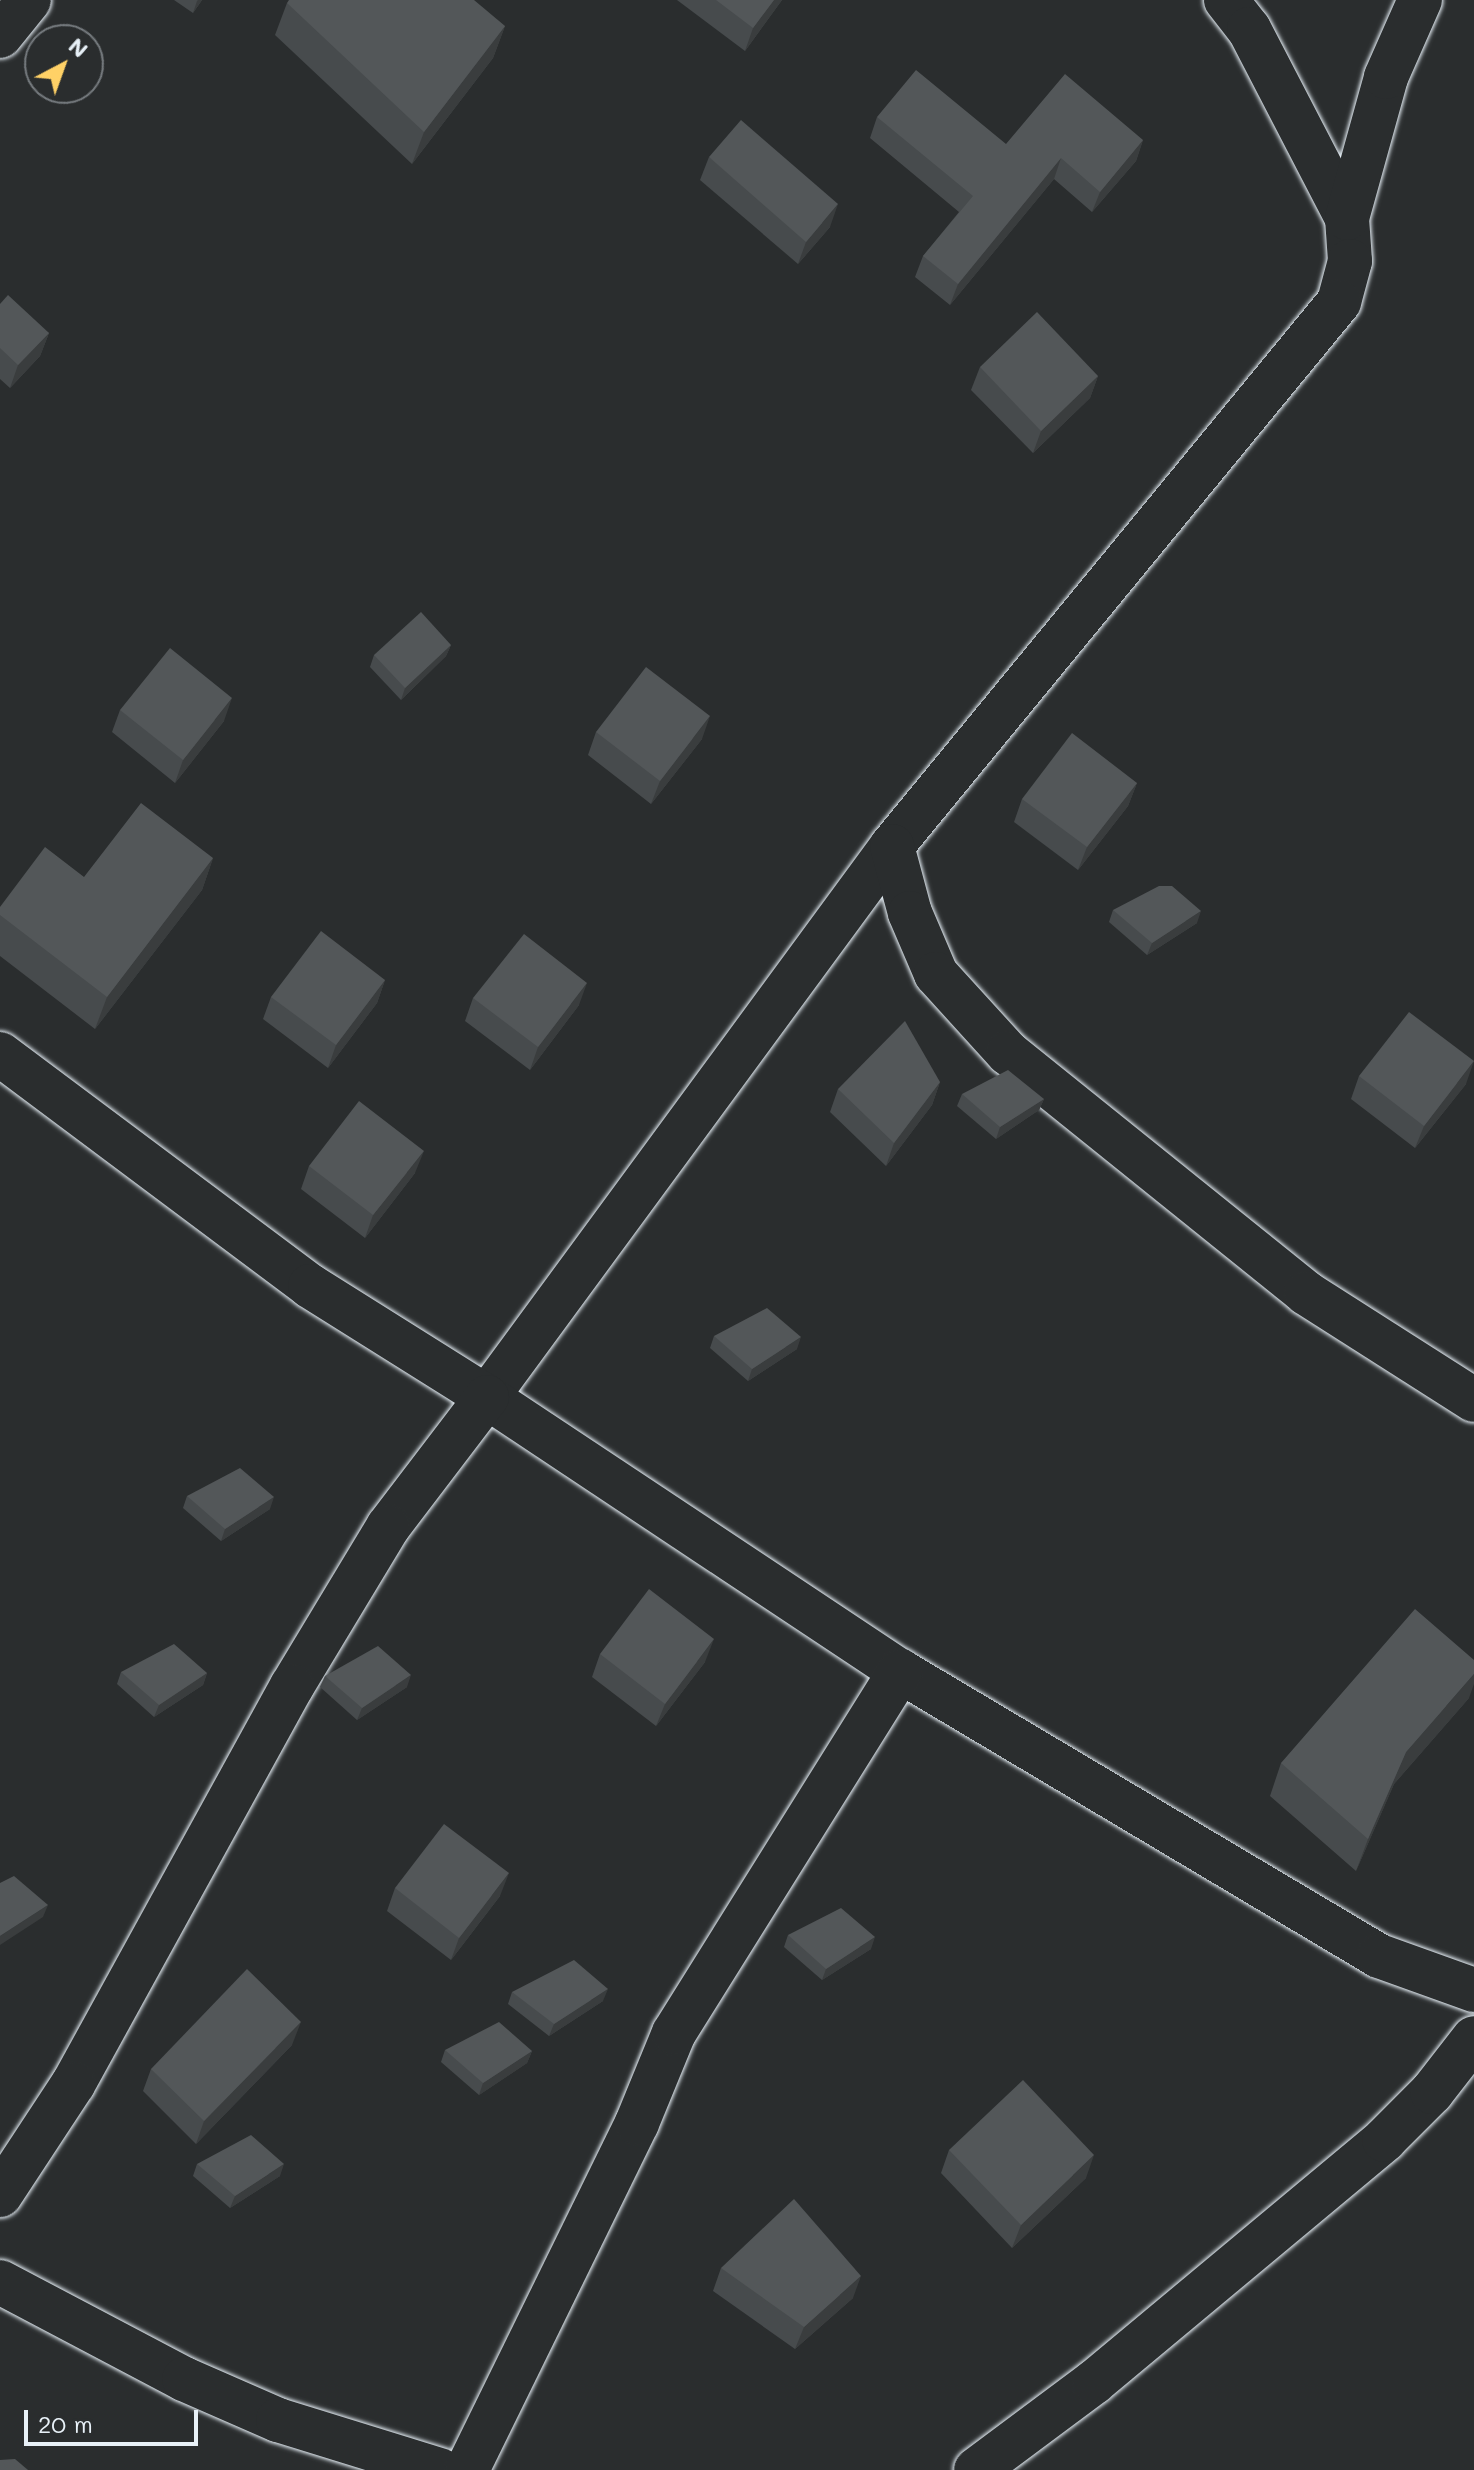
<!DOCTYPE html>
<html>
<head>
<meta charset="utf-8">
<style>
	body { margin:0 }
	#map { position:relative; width:1474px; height:2470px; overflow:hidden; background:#2a2d2e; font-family:Mali,sans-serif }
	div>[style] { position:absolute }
	.roads { filter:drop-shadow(0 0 2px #e8f1f8) drop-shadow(0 0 2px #e8f1f8) }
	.street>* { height:44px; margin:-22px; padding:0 22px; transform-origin:22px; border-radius:22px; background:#2a2d2e }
	.wall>* { inset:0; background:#474b4d }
	.shaded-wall>* { inset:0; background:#3a3d3e }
	.building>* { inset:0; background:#535759 }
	span { translate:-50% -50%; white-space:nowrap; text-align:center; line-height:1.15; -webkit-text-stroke:7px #2a2d2e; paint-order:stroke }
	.north { position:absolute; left:24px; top:24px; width:80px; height:80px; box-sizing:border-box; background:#2a2d2e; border:2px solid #767b7f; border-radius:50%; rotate:41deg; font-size:22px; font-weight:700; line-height:32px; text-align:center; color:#e8f1f8 }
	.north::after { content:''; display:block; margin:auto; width:28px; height:36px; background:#ffd166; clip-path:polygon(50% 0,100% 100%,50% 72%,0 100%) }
	.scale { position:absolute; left:24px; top:2410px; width:174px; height:36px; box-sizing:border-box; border:4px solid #e8f1f8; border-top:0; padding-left:10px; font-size:24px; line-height:28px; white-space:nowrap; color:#e8f1f8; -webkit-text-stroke:6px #2a2d2e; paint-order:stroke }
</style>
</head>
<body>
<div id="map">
	<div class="roads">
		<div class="street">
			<div style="left:1226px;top:0;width:37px;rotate:52deg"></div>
			<div style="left:1249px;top:29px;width:213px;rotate:62.6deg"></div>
			<div style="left:1347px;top:218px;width:43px;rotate:86deg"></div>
			<div style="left:1350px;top:261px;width:42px;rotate:105deg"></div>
			<div style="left:1339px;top:302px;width:704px;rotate:129.41deg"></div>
			<div style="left:892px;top:846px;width:684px;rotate:126.32deg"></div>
			<div style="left:487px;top:1397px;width:496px;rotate:33.6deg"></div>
			<div style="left:900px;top:1671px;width:557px;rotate:30.75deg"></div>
			<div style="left:1379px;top:1956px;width:101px;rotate:19.7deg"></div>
			<div style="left:0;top:36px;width:46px;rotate:-51.1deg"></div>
			<div style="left:1347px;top:218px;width:146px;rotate:-74.5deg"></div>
			<div style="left:1386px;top:77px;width:84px;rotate:-66.2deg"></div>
			<div style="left:892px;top:846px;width:69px;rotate:75deg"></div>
			<div style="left:910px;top:913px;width:66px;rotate:66.9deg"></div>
			<div style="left:936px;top:974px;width:107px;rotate:47.7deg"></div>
			<div style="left:1008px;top:1053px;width:383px;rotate:38.8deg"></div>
			<div style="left:1306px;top:1293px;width:199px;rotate:32.5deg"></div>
			<div style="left:0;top:1054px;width:387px;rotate:36.8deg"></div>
			<div style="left:310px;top:1286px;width:209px;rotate:32.1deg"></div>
			<div style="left:487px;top:1397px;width:163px;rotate:127.3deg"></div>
			<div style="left:388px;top:1527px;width:186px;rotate:121.1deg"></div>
			<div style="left:292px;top:1686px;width:454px;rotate:118.8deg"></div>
			<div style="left:73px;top:2084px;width:133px;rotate:123.3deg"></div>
			<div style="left:0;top:2282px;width:208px;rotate:27.8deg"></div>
			<div style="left:184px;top:2379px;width:103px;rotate:23.6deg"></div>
			<div style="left:278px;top:2420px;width:170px;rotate:17.2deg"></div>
			<div style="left:467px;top:2470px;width:386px;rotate:-63.9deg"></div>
			<div style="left:637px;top:2123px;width:97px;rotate:-67.7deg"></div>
			<div style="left:674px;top:2033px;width:427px;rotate:-58deg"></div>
			<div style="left:976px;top:2470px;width:147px;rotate:-36.7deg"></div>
			<div style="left:1094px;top:2382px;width:378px;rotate:-39.8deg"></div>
			<div style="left:1384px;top:2140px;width:68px;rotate:-45deg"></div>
			<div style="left:1432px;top:2092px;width:68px;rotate:-52.1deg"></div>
		</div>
	</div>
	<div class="wall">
		<div style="clip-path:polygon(174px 0,202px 0,193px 13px)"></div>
		<div style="clip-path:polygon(677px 0,782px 0,745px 51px)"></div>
		<div style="clip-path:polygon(287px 3px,505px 26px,493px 58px,412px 164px,275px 35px)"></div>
		<div style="clip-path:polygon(877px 117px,1006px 144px,1143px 140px,1136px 161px,1092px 212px,1054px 179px,950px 305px,915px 277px,923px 256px,959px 212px,870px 138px)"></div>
		<div style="clip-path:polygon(709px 157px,830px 227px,798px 264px,700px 180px)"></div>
		<div style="clip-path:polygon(0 304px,49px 333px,40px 356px,10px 388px,0 379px)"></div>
		<div style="clip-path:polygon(980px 367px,1098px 376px,1090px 398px,1033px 453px,971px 390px)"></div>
		<div style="clip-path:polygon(451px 645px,446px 656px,401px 700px,370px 667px,374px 655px)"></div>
		<div style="clip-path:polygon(120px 710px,224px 721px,175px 783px,112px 732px)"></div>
		<div style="clip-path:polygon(596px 732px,702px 739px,651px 804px,588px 755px)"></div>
		<div style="clip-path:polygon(1137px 783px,1128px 806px,1078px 870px,1014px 822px,1022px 799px)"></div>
		<div style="clip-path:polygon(213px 858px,202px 890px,95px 1029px,0 956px,0 907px,84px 877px)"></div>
		<div style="clip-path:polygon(1113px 910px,1197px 923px,1147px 955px,1109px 922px)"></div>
		<div style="clip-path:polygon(385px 980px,377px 1003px,328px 1068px,263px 1019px,271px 997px)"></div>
		<div style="clip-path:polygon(473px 998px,579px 1005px,530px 1070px,465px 1021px)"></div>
		<div style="clip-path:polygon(1359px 1076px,1466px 1084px,1415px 1148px,1351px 1099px)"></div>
		<div style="clip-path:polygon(940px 1082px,932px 1105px,886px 1166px,830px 1112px,838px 1089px)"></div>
		<div style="clip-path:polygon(962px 1094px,1044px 1099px,1039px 1110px,996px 1139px,957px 1106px)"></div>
		<div style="clip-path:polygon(309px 1166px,415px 1173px,365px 1238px,301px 1189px)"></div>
		<div style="clip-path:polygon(714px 1336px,797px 1349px,748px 1381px,710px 1348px)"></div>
		<div style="clip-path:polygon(187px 1496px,270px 1509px,221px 1541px,183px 1508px)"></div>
		<div style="clip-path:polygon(600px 1654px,705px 1662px,656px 1726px,592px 1677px)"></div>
		<div style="clip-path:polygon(121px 1672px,207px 1673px,203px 1685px,154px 1717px,117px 1684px)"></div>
		<div style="clip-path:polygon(325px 1676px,407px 1687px,357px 1720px,320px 1687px)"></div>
		<div style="clip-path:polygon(1469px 1698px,1394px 1784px,1356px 1871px,1270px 1796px,1281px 1763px)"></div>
		<div style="clip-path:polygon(395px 1888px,500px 1896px,451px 1960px,387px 1911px)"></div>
		<div style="clip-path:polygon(788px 1935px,871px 1949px,822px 1980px,784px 1947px)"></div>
		<div style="clip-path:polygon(512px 1992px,603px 2001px,549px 2036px,508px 2004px)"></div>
		<div style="clip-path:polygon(292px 2045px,196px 2144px,143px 2091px,151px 2069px)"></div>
		<div style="clip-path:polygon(445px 2050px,532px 2051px,527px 2063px,479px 2095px,441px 2062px)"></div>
		<div style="clip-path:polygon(949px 2150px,1086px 2178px,1012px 2248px,941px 2173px)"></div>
		<div style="clip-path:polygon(197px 2164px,280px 2176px,230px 2208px,193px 2176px)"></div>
		<div style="clip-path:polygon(721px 2268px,853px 2298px,795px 2349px,713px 2291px)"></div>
	</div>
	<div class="shaded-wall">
		<div style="clip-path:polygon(198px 0,202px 0,193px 13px,197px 1px)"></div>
		<div style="clip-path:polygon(774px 0,782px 0,745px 51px,753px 28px)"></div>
		<div style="clip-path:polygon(505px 26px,493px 58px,412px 164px,424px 132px)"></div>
		<div style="clip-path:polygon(1143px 140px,1136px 161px,1092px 212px,1100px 192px)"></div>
		<div style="clip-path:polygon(1061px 158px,1054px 179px,950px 305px,958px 284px)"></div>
		<div style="clip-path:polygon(838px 204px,830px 227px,798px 264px,806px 242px)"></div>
		<div style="clip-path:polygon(49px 333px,40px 356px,10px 388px,18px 365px)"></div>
		<div style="clip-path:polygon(1098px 376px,1090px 398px,1033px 453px,1041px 431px)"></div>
		<div style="clip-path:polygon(451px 645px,446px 656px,401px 700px,405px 688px)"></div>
		<div style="clip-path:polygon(232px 698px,224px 721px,175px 783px,183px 760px)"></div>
		<div style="clip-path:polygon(710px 716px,702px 739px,651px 804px,660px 781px)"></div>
		<div style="clip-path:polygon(1137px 783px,1128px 806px,1078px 870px,1087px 847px)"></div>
		<div style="clip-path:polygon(213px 858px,202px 890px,95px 1029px,107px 997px)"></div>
		<div style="clip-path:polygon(1201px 911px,1197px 923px,1147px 955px,1152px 943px)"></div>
		<div style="clip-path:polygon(385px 980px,377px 1003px,328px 1068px,336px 1045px)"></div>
		<div style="clip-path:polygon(587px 983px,579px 1005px,530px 1070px,538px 1047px)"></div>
		<div style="clip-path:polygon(1474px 1061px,1466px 1084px,1415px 1148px,1424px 1126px)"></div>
		<div style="clip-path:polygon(940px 1082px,932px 1105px,886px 1166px,894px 1143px)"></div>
		<div style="clip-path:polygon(1044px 1099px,1039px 1110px,996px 1139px,1000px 1127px)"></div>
		<div style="clip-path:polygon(424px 1151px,415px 1173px,365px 1238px,373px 1215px)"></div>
		<div style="clip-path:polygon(801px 1337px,797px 1349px,748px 1381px,752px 1369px)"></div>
		<div style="clip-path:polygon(274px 1497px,270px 1509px,221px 1541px,225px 1529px)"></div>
		<div style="clip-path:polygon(714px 1639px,705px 1662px,656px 1726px,665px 1704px)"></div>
		<div style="clip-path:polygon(207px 1673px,203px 1685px,154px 1717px,159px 1705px)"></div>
		<div style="clip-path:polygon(1474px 1674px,1474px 1684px,1469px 1698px,1394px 1784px,1356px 1871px,1368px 1839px,1406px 1752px)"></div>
		<div style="clip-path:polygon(411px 1675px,407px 1687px,357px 1720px,362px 1708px)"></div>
		<div style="clip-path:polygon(509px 1873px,500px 1896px,451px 1960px,459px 1938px)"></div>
		<div style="clip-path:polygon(48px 1905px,43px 1917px,0 1945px,0 1936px)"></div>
		<div style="clip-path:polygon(875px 1937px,871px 1949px,822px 1980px,826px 1969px)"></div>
		<div style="clip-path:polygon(608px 1989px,603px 2001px,549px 2036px,554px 2024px)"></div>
		<div style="clip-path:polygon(301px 2022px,292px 2045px,196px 2144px,204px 2121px)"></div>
		<div style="clip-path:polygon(532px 2051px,527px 2063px,479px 2095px,483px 2083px)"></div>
		<div style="clip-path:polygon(1094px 2155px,1086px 2178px,1012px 2248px,1021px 2225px)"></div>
		<div style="clip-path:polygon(284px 2164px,280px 2176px,230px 2208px,235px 2196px)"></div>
		<div style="clip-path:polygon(861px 2276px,853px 2298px,795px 2349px,804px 2327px)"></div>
	</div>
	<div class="building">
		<div style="clip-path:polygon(289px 0,474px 0,505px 26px,424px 132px,287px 3px)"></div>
		<div style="clip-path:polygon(716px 0,774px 0,753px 28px)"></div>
		<div style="clip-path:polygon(916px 70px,1006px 144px,1065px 74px,1143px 140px,1100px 192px,1061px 158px,958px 284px,923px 256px,973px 196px,877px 117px)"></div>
		<div style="clip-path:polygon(741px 120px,838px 204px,806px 242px,709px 157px)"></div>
		<div style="clip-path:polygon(8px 295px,49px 333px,18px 365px,0 348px,0 304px)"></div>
		<div style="clip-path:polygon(1037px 312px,1098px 376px,1041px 431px,980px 367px)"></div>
		<div style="clip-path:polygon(421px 612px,451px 645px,405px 688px,374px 655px)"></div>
		<div style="clip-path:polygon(170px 648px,232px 698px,183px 760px,120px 710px)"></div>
		<div style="clip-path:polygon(646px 667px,710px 716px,660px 781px,596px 732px)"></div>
		<div style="clip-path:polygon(1072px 733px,1137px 783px,1087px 847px,1022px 799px)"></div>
		<div style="clip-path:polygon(141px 803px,213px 858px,107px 997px,0 915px,0 907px,45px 847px,84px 877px)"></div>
		<div style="clip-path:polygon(1159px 886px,1172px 886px,1201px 911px,1152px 943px,1113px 910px)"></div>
		<div style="clip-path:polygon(321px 931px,385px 980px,336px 1045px,271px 997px)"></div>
		<div style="clip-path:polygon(524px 934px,587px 983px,538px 1047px,473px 998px)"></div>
		<div style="clip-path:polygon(1409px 1012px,1474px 1061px,1424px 1126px,1359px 1076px)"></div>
		<div style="clip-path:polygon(905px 1021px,940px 1082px,894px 1143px,838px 1089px)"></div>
		<div style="clip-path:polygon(1008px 1070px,1044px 1099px,1000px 1127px,962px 1094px)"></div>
		<div style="clip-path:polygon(359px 1101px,424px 1151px,373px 1215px,309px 1166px)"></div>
		<div style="clip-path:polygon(767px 1308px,801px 1337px,752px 1369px,714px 1336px)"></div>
		<div style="clip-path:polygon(240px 1468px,274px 1497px,225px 1529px,187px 1496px)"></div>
		<div style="clip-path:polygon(649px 1589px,714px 1639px,665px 1704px,600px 1654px)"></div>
		<div style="clip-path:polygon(1415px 1609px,1474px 1660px,1474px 1674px,1406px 1752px,1368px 1839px,1281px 1763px)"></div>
		<div style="clip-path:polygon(174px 1644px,207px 1673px,159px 1705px,121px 1672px)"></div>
		<div style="clip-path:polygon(378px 1646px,411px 1675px,362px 1708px,325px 1676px)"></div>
		<div style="clip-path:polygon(444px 1824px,509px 1873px,459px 1938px,395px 1888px)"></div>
		<div style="clip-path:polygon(14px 1876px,48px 1905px,0 1936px,0 1883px)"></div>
		<div style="clip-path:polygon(841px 1908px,875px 1937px,826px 1969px,788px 1935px)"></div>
		<div style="clip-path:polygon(574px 1960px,608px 1989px,554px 2024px,512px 1992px)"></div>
		<div style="clip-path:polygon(247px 1969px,301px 2022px,204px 2121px,151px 2069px)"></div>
		<div style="clip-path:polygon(499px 2022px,532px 2051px,483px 2083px,445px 2050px)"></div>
		<div style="clip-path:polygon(1023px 2080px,1094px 2155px,1021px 2225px,949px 2150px)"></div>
		<div style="clip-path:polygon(251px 2135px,284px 2164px,235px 2196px,197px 2164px)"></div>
		<div style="clip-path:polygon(794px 2199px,861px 2276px,804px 2327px,721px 2268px)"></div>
		<div style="clip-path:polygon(15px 2459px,28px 2470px,0 2470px,0 2460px)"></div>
	</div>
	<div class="north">N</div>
	<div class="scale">20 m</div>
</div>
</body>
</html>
